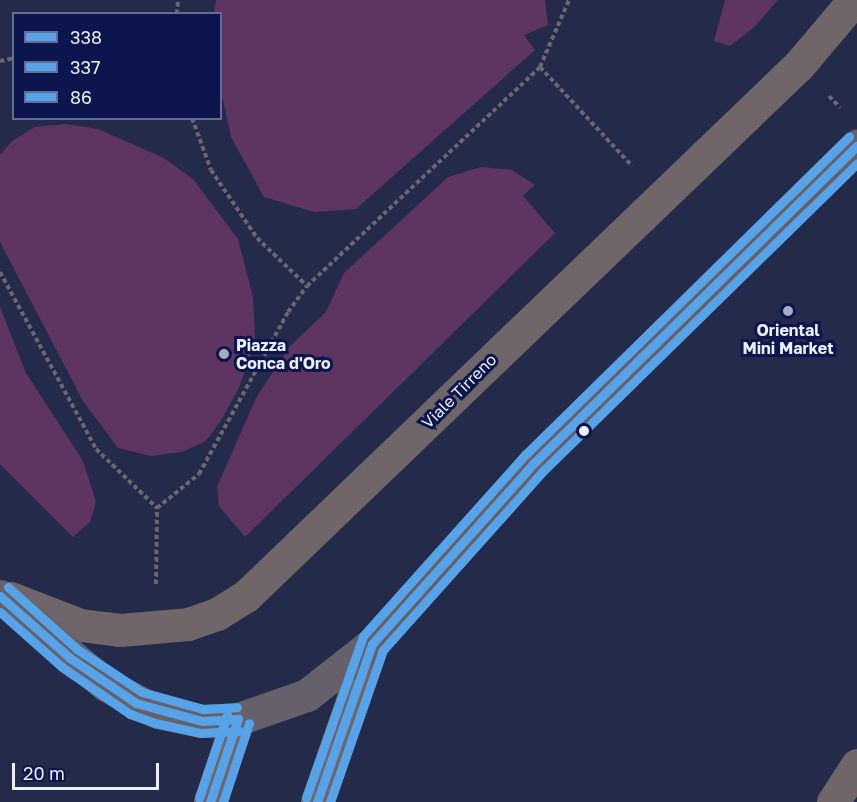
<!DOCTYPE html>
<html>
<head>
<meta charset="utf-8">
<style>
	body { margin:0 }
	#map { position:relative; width:857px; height:802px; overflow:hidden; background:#242a4a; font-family:"Golos Text",sans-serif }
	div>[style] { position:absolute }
	.green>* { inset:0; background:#5e3561 }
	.path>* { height:4px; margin-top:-2px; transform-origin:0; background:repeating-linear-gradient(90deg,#6b666f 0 4.5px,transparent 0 7.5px) }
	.minor>* { height:33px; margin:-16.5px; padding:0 16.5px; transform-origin:16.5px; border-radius:16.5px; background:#706669 }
	.tertiary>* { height:33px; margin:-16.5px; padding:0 16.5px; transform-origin:16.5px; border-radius:16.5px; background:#706669 }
	.secondary>* { height:33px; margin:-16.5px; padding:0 16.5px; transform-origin:16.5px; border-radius:16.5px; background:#66606a }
	.bus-1>* { height:9px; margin:-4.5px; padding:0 4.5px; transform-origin:4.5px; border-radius:4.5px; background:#57a3e9 }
	.bus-2>* { height:9px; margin:-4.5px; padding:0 4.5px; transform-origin:4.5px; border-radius:4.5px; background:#57a3e9 }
	.bus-3>* { height:9px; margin:-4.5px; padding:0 4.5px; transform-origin:4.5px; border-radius:4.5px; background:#57a3e9 }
	.dots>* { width:16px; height:16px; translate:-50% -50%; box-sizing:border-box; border:3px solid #0c154e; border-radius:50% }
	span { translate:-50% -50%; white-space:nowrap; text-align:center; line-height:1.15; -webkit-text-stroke:6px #0c154e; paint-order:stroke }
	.poi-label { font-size:16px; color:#eaf0ff; font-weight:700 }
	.left { translate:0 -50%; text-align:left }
	.street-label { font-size:16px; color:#eaf0ff }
	.legend { position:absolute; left:12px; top:12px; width:210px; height:108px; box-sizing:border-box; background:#0c154e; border:2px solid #656d95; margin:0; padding:8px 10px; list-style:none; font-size:18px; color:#eaf0ff }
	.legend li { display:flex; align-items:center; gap:12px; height:30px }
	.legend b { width:30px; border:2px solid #656d95 }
	.scale { position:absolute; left:12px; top:763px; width:147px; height:27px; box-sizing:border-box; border:3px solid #eaf0ff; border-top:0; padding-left:8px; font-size:18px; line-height:21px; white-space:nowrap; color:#eaf0ff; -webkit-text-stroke:4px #0c154e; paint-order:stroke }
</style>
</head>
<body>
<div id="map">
	<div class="green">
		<div style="clip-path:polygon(216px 0,545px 0,548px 25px,524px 35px,535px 50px,356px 209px,314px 212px,264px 197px,231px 137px,221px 91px,220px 14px,214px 13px)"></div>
		<div style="clip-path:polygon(725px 0,778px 0,753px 28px,730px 46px,714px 41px)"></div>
		<div style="clip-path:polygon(65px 124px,98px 129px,164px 158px,193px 179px,238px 239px,253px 297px,255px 342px,239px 388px,220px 422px,206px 441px,182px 452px,151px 456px,118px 448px,83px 401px,0 242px,0 155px,12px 141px,35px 127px)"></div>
		<div style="clip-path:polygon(481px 167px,512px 170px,535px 185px,523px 196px,555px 233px,245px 537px,219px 506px,217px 487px,256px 398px,289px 347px,326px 312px,344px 273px,448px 177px)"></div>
		<div style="clip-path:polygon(0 307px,26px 373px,83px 461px,96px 502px,90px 522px,73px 537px,0 464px)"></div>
	</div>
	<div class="path">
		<div style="left:177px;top:14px;width:14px;rotate:-86deg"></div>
		<div style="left:0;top:61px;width:14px;rotate:-12deg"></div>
		<div style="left:540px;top:67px;width:135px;rotate:47.1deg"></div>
		<div style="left:829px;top:96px;width:16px;rotate:47deg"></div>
		<div style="left:192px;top:118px;width:55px;rotate:69.9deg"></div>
		<div style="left:211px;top:170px;width:82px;rotate:55.9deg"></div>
		<div style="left:257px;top:238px;width:69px;rotate:43.8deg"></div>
		<div style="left:0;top:272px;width:201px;rotate:61.5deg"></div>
		<div style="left:96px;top:449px;width:85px;rotate:44deg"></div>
		<div style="left:156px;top:584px;width:76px;rotate:-89.2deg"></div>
		<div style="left:157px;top:508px;width:54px;rotate:-39deg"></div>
		<div style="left:199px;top:474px;width:185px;rotate:-61.2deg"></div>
		<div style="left:288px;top:312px;width:32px;rotate:-54deg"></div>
		<div style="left:307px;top:286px;width:320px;rotate:-43.2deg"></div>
		<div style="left:540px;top:67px;width:73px;rotate:-66.6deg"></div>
	</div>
	<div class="minor">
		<div style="left:833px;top:802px;width:44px;rotate:-57deg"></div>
	</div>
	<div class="tertiary">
		<div style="left:10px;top:598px;width:75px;rotate:21.1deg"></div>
		<div style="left:80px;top:625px;width:40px;rotate:7.1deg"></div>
		<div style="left:120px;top:630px;width:68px;rotate:-5deg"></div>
		<div style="left:188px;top:624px;width:31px;rotate:-19deg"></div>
		<div style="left:217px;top:614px;width:34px;rotate:-32deg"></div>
		<div style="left:246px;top:596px;width:767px;rotate:-43.84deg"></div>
		<div style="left:799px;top:65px;width:85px;rotate:-49.8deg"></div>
		<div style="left:210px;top:802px;width:88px;rotate:-71.4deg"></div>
		<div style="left:317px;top:802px;width:167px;rotate:-70.8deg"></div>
	</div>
	<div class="secondary">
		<div style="left:0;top:596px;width:138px;rotate:40deg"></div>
		<div style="left:106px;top:685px;width:59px;rotate:27.4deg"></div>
		<div style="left:158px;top:712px;width:45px;rotate:11.6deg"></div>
		<div style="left:202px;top:721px;width:36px;rotate:-3deg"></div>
		<div style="left:238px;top:719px;width:73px;rotate:-19.2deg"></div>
		<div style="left:307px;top:695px;width:83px;rotate:-38.1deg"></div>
		<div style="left:372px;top:644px;width:243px;rotate:-48.2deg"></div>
		<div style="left:534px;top:463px;width:453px;rotate:-44.5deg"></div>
	</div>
	<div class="bus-1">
		<div style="left:0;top:596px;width:94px;rotate:41.5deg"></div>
		<div style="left:70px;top:658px;width:80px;rotate:34.3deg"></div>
		<div style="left:136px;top:703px;width:68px;rotate:15.3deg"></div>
		<div style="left:202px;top:721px;width:36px;rotate:-3deg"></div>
		<div style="left:210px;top:802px;width:88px;rotate:-71.4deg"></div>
		<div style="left:317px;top:802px;width:167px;rotate:-70.8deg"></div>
		<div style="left:372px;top:644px;width:243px;rotate:-48.2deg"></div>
		<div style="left:534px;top:463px;width:453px;rotate:-44.5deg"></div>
	</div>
	<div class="bus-2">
		<div style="left:0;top:612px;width:83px;rotate:41.6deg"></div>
		<div style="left:62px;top:667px;width:83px;rotate:34.7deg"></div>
		<div style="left:130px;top:714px;width:27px;rotate:20deg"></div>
		<div style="left:155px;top:723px;width:46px;rotate:12.5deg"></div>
		<div style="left:200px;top:733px;width:39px;rotate:-3deg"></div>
		<div style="left:223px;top:802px;width:83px;rotate:-71.8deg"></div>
		<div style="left:330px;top:802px;width:161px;rotate:-70.8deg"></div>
		<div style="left:383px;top:650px;width:240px;rotate:-48.2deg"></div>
		<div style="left:543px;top:471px;width:440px;rotate:-44.4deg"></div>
	</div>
	<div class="bus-3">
		<div style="left:8px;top:587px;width:93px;rotate:41.9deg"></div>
		<div style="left:77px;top:649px;width:78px;rotate:33.5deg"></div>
		<div style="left:142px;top:692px;width:63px;rotate:15.6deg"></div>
		<div style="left:203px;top:709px;width:34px;rotate:-3deg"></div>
		<div style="left:199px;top:798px;width:88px;rotate:-71.4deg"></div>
		<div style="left:306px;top:798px;width:172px;rotate:-70.6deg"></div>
		<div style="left:363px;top:636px;width:244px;rotate:-48.2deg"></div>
		<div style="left:526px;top:454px;width:453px;rotate:-44.5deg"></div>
	</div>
	<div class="dots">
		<div style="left:788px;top:311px;background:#a5abc0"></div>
		<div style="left:224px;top:354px;background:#a5abc0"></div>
		<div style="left:584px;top:431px;background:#eaf0ff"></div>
	</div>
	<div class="poi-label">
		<span style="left:788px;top:339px">Oriental<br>Mini Market</span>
		<span class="left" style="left:236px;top:354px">Piazza<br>Conca d'Oro</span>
	</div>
	<div class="street-label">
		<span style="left:459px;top:391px;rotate:-45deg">Viale Tirreno</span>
	</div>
	<ul class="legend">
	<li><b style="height:8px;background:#57a3e9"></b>338</li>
	<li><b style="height:8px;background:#57a3e9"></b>337</li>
	<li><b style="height:8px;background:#57a3e9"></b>86</li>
	</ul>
	<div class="scale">20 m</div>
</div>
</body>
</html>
